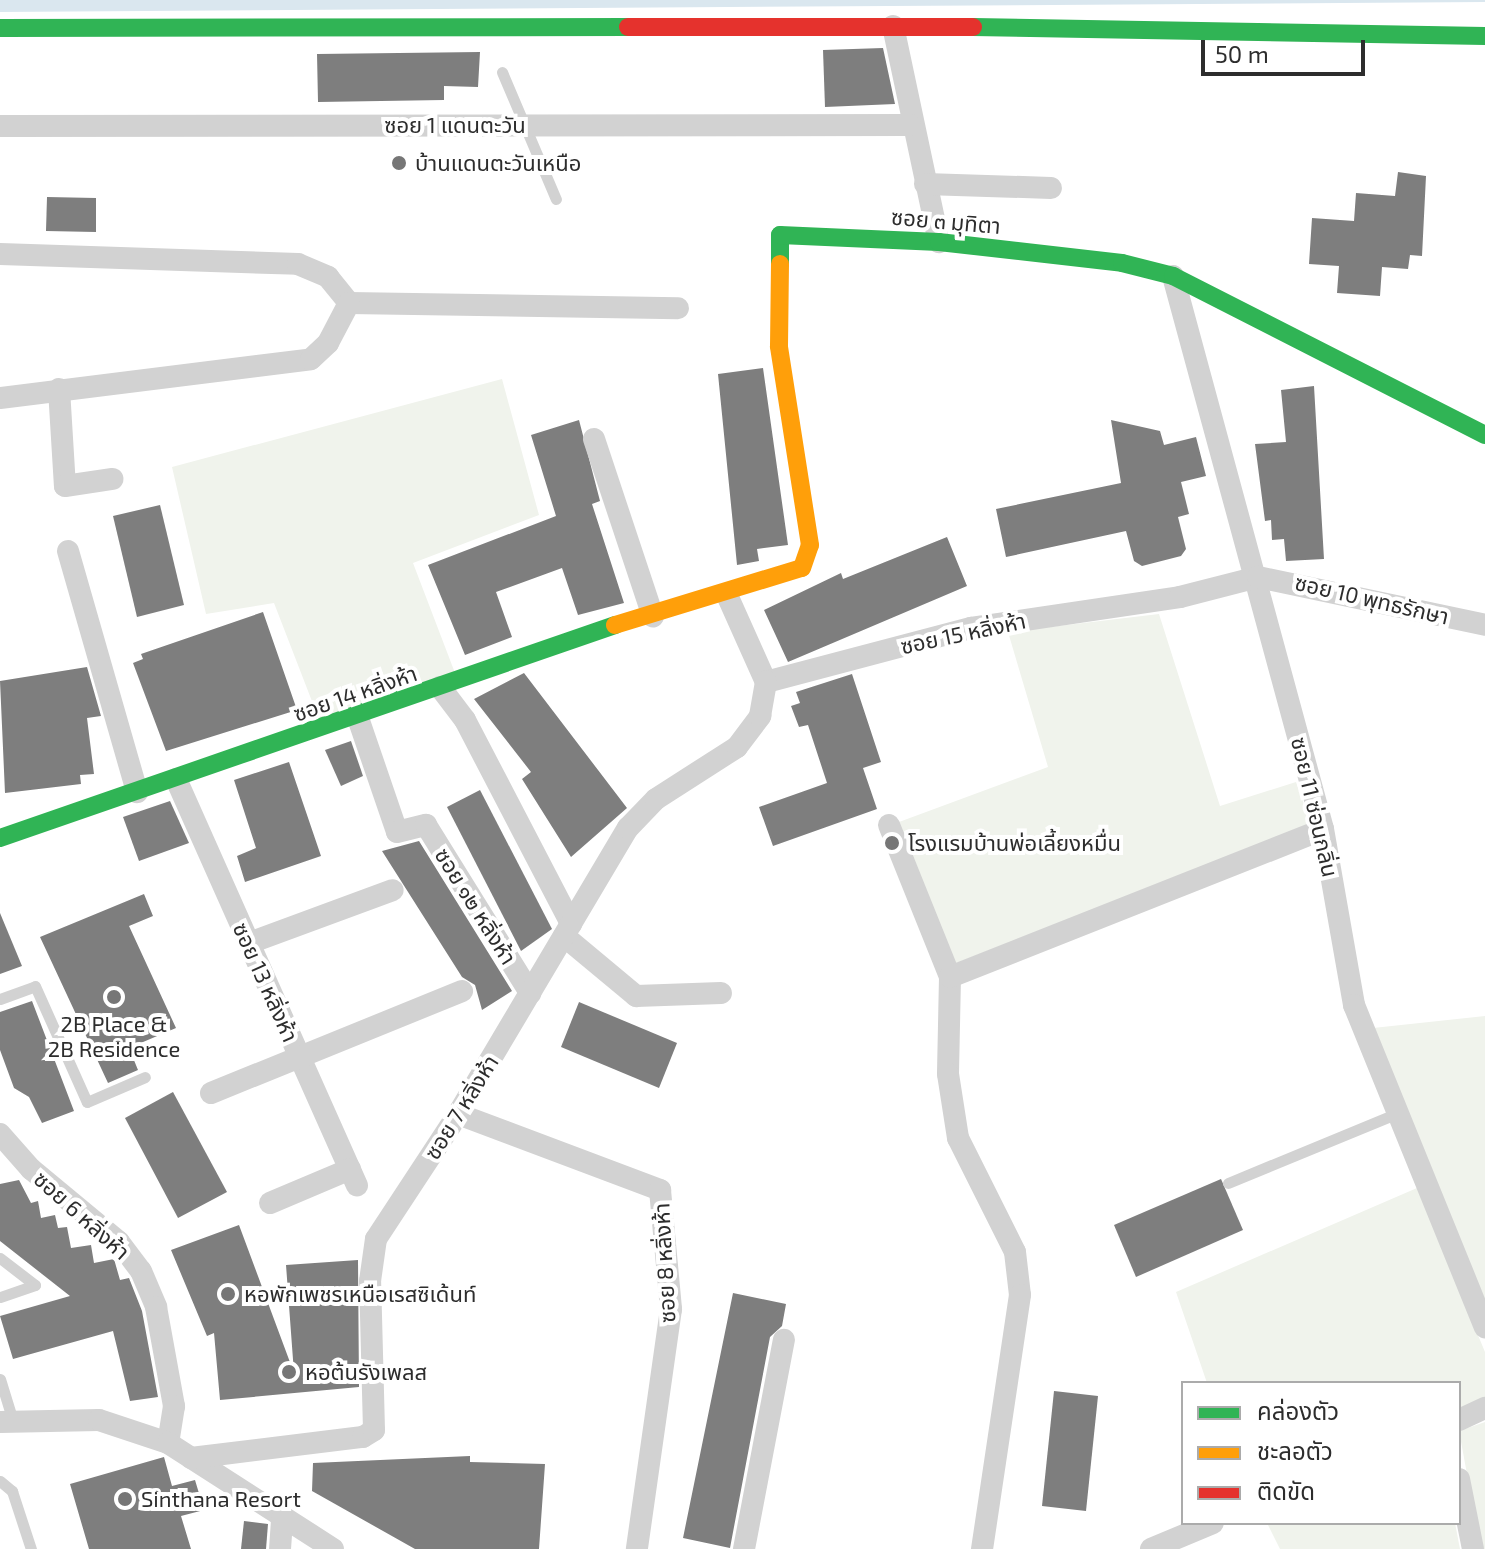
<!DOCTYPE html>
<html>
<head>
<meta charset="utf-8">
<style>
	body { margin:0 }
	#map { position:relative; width:1485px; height:1549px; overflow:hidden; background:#fff; font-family:"Exo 2","Noto Sans Thai",sans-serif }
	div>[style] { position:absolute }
	.green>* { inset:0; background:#f0f3ec }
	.water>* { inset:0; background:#dae7ef }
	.building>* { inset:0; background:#7e7e7e }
	.lane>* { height:11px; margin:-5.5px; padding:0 5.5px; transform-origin:5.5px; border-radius:5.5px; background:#d2d2d2 }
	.street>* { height:22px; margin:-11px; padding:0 11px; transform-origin:11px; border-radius:11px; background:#d2d2d2 }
	.fast>* { height:18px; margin:-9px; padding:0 9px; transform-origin:9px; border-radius:9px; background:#30b455 }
	.slow>* { height:18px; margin:-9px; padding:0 9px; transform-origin:9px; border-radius:9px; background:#ff9f0a }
	.jam>* { height:18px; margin:-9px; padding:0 9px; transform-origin:9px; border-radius:9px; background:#e5322d }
	.dots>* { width:22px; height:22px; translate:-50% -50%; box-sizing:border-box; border:4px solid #fff; border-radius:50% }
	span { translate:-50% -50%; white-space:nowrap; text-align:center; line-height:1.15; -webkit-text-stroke:8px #fff; paint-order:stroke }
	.street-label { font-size:22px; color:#2d2d2d }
	.poi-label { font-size:22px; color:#2d2d2d }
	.left { translate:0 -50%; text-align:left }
	.legend { position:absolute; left:1181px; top:1381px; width:280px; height:144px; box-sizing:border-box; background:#fff; border:2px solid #ababab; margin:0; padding:10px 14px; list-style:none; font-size:24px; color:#2d2d2d }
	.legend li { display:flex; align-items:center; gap:16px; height:40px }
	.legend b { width:40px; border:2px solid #ababab }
	.scale { position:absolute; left:1201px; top:40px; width:164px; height:36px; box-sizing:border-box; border:4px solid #2d2d2d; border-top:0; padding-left:10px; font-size:24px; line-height:28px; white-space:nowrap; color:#2d2d2d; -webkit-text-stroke:6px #fff; paint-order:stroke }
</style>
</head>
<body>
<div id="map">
	<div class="green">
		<div style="clip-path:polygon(502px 379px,539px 515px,413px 563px,455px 673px,320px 722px,274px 603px,206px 614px,172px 467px)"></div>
		<div style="clip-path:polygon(1159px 614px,1220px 806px,1296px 782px,1311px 824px,954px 964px,899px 822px,1048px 767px,1008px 632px)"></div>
		<div style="clip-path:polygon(1485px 1016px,1485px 1307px,1373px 1028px)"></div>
		<div style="clip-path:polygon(1417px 1188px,1485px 1352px,1485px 1397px,1459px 1409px,1459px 1383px,1207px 1383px,1176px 1292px)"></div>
		<div style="clip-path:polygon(1485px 1422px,1485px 1549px,1481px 1549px,1459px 1431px)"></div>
		<div style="clip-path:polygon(1267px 1523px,1455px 1523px,1460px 1549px,1280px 1549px)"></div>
	</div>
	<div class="water">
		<div style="clip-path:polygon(0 0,1485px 0,1485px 2px,0 12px)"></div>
	</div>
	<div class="building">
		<div style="clip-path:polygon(883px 48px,895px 104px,825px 107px,823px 50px)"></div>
		<div style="clip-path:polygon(480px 52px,478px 87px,444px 86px,444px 100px,318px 102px,317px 54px)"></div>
		<div style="clip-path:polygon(1398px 172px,1426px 176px,1422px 256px,1410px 255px,1408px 269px,1382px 267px,1380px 296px,1337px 293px,1339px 266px,1309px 264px,1312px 218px,1354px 221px,1356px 193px,1395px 196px)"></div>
		<div style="clip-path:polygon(47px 197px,96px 198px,96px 232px,46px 231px)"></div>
		<div style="clip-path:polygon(763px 368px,788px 545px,757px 549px,759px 561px,737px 565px,718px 374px)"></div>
		<div style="clip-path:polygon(1314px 386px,1324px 559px,1286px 561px,1284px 539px,1272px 540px,1271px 520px,1265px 521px,1255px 444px,1286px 442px,1281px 390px)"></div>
		<div style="clip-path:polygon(579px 420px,600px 501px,592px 504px,624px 603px,578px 615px,562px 568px,496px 592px,512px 637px,465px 655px,428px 565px,556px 516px,531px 435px)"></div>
		<div style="clip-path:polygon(1111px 420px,1160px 431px,1164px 445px,1196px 437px,1206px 476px,1181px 482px,1189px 514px,1178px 517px,1186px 549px,1181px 556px,1142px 566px,1134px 561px,1126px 531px,1006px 557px,996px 509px,1121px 483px)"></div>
		<div style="clip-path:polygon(160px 505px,184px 605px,137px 617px,113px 516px)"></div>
		<div style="clip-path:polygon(947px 537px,967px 586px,788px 662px,764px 610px,841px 573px,843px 579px)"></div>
		<div style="clip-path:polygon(263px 612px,297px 710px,166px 751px,133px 663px,143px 659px,141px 654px)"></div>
		<div style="clip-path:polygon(87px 667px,101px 716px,87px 718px,94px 774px,80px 775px,81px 784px,5px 793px,0 681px)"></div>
		<div style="clip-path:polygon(524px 673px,627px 808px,571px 857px,522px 779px,531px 772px,474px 699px)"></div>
		<div style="clip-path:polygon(852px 674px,881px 762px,863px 768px,877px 809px,773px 846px,759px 807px,827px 783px,808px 725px,799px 727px,791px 706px,800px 703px,796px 692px)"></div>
		<div style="clip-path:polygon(351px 741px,363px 776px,341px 786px,325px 750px)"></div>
		<div style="clip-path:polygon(289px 762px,321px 856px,245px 882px,237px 856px,256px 848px,234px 780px)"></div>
		<div style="clip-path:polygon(480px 790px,552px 929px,521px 951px,447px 807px)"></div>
		<div style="clip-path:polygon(170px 801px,189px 843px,139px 861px,123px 817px)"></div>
		<div style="clip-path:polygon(419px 841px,512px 991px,482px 1010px,475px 985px,462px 977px,382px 851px)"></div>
		<div style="clip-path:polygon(144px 894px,153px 916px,129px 926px,176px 1028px,129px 1048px,138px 1070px,108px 1083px,40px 937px)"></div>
		<div style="clip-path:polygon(0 913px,22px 966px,0 974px)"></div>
		<div style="clip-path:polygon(32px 1001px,74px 1111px,42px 1123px,29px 1097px,14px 1088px,0 1050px,0 1012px)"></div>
		<div style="clip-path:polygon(579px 1002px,677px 1043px,659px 1088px,561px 1047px)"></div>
		<div style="clip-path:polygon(173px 1092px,227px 1192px,178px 1218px,125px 1118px)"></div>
		<div style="clip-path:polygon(1221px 1179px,1243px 1230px,1136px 1277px,1114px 1225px)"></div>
		<div style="clip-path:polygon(19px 1180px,31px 1203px,38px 1201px,41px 1218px,55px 1215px,58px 1228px,67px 1227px,71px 1248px,91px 1245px,94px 1263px,114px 1259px,120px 1280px,129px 1278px,142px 1311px,158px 1397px,130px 1401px,113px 1331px,13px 1359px,0 1316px,70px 1296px,0 1241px,0 1184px)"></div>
		<div style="clip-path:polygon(239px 1225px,294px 1373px,286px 1265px,358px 1260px,359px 1387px,220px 1400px,214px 1333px,207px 1336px,171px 1250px)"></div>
		<div style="clip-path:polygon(733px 1293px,786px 1304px,782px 1326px,770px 1337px,730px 1548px,683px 1538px)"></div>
		<div style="clip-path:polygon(1054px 1391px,1098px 1396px,1086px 1511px,1042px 1506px)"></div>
		<div style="clip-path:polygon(470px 1456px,470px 1462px,545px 1464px,539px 1549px,415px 1549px,312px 1491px,313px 1463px)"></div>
		<div style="clip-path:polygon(164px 1457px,172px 1486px,195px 1480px,204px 1510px,181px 1516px,191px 1549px,89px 1549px,70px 1484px)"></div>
		<div style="clip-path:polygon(244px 1521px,268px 1524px,266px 1549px,241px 1549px)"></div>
	</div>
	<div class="lane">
		<div style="left:502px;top:72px;width:138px;rotate:67deg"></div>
		<div style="left:0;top:999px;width:37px;rotate:-20deg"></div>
		<div style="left:35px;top:986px;width:127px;rotate:65.9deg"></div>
		<div style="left:87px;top:1102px;width:63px;rotate:-23.3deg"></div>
		<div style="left:1228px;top:1183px;width:184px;rotate:-22.4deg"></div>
		<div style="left:0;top:1258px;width:44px;rotate:37.6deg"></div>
		<div style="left:35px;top:1285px;width:37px;rotate:161deg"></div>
		<div style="left:0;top:1379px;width:44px;rotate:72.8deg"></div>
		<div style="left:0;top:1481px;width:16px;rotate:40deg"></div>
		<div style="left:12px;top:1491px;width:61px;rotate:71.9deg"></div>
	</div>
	<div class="street">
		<div style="left:893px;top:26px;width:221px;rotate:78deg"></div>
		<div style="left:0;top:126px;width:910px;rotate:-0.06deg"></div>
		<div style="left:925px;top:184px;width:126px;rotate:1.8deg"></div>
		<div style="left:0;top:254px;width:298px;rotate:1.9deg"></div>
		<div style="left:298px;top:264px;width:33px;rotate:23deg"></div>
		<div style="left:328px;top:277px;width:33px;rotate:51deg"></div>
		<div style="left:1173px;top:276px;width:573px;rotate:74.82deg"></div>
		<div style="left:1323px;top:829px;width:179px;rotate:80deg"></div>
		<div style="left:1354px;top:1005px;width:348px;rotate:67.9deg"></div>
		<div style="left:349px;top:303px;width:329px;rotate:0.9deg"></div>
		<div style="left:59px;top:389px;width:97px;rotate:86.5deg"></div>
		<div style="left:65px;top:486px;width:48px;rotate:-8.5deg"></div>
		<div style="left:0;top:398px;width:313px;rotate:-7.1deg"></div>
		<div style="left:311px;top:359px;width:23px;rotate:-43deg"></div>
		<div style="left:328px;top:343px;width:45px;rotate:-62.3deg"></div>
		<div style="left:594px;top:439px;width:187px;rotate:71.6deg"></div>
		<div style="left:68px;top:551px;width:251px;rotate:74deg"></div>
		<div style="left:727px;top:595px;width:95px;rotate:65.9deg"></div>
		<div style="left:766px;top:682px;width:212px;rotate:-14.8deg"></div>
		<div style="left:971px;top:628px;width:211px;rotate:-8.4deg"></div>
		<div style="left:1180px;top:597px;width:81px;rotate:-14.4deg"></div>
		<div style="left:1258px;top:577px;width:232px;rotate:11.9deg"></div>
		<div style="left:440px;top:687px;width:41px;rotate:52.9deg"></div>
		<div style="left:465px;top:720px;width:230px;rotate:62.5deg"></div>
		<div style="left:358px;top:718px;width:120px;rotate:71.1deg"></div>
		<div style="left:397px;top:832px;width:30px;rotate:-14deg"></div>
		<div style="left:426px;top:825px;width:198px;rotate:58.2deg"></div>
		<div style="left:176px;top:779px;width:445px;rotate:66deg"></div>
		<div style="left:889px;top:825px;width:164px;rotate:68.1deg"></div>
		<div style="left:950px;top:977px;width:97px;rotate:91.2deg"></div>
		<div style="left:948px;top:1074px;width:65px;rotate:81.1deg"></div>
		<div style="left:958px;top:1138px;width:127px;rotate:63.4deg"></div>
		<div style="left:1015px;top:1252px;width:43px;rotate:83.4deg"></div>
		<div style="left:1020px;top:1295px;width:257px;rotate:98.5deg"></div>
		<div style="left:564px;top:936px;width:94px;rotate:39.8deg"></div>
		<div style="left:636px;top:996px;width:85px;rotate:-2deg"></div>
		<div style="left:249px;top:943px;width:153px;rotate:-20.2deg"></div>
		<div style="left:950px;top:977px;width:401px;rotate:-21.6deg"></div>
		<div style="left:211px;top:1093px;width:271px;rotate:-22.1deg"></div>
		<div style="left:458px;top:1114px;width:216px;rotate:20.6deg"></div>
		<div style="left:660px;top:1190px;width:120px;rotate:84.7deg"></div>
		<div style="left:671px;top:1309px;width:242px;rotate:98.1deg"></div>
		<div style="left:0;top:1134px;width:47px;rotate:48.5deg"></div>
		<div style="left:31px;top:1169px;width:114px;rotate:39.7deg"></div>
		<div style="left:119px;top:1242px;width:36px;rotate:53deg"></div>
		<div style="left:141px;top:1271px;width:39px;rotate:67deg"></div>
		<div style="left:156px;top:1307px;width:101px;rotate:79.7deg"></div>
		<div style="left:174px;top:1406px;width:37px;rotate:99deg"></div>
		<div style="left:270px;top:1203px;width:87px;rotate:-23deg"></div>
		<div style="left:1459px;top:1420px;width:29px;rotate:-25deg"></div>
		<div style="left:0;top:1422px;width:99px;rotate:-1.2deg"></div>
		<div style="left:99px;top:1420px;width:73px;rotate:18.4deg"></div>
		<div style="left:168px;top:1443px;width:196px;rotate:32.7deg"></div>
		<div style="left:191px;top:1458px;width:173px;rotate:-7deg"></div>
		<div style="left:363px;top:1437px;width:13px;rotate:-32deg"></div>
		<div style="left:374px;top:1430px;width:149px;rotate:-91.5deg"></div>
		<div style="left:370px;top:1281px;width:42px;rotate:-81.9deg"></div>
		<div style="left:376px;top:1239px;width:149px;rotate:-56.7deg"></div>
		<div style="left:458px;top:1114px;width:333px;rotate:-59.3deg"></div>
		<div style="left:628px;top:828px;width:40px;rotate:-46deg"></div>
		<div style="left:656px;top:799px;width:96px;rotate:-32.7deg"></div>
		<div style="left:737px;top:747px;width:39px;rotate:-53deg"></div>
		<div style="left:760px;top:716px;width:35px;rotate:-80deg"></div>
		<div style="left:1459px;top:1479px;width:71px;rotate:78.7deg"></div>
		<div style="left:280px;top:1549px;width:31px;rotate:-86deg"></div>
		<div style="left:744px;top:1549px;width:213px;rotate:-79.2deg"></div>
		<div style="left:1151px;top:1549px;width:67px;rotate:-22.8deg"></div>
	</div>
	<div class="fast">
		<div style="left:973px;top:27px;width:512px;rotate:1.01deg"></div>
		<div style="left:0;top:28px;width:628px;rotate:-0.09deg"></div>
		<div style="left:780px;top:264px;width:29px;rotate:-90deg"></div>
		<div style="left:780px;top:235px;width:159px;rotate:2.5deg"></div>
		<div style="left:939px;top:242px;width:184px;rotate:6.5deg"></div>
		<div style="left:1122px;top:263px;width:53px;rotate:14.3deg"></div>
		<div style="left:1173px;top:276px;width:350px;rotate:27deg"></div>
		<div style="left:0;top:838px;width:651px;rotate:-19.1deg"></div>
	</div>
	<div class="slow">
		<div style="left:615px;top:625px;width:195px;rotate:-17deg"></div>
		<div style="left:802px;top:568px;width:24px;rotate:-71deg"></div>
		<div style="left:810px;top:545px;width:201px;rotate:-98.9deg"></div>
		<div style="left:779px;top:346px;width:82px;rotate:-89.3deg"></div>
	</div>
	<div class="jam">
		<div style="left:628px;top:27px;width:345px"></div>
	</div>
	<div class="dots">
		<div style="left:399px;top:163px;background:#767676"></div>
		<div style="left:892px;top:843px;background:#767676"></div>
		<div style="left:114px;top:997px;background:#767676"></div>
		<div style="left:228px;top:1294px;background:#767676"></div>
		<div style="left:289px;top:1372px;background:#767676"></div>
		<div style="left:125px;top:1499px;background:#767676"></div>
	</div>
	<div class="street-label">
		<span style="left:455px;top:125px">ซอย 1 แดนตะวัน</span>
		<span style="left:946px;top:221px;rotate:5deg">ซอย ๓ มุทิตา</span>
		<span style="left:1372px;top:599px;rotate:13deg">ซอย 10 พุทธรักษา</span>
		<span style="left:963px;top:633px;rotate:-12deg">ซอย 15 หลิ่งห้า</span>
		<span style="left:355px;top:693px;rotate:-19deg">ซอย 14 หลิ่งห้า</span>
		<span style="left:1315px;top:807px;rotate:77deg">ซอย 11 ซ่อนกลิ่น</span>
		<span style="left:476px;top:906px;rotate:58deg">ซอย ๑๒ หลิ่งห้า</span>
		<span style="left:266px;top:982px;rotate:66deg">ซอย 13 หลิ่งห้า</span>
		<span style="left:461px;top:1107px;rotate:-58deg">ซอย 7 หลิ่งห้า</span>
		<span style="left:82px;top:1215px;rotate:42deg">ซอย 6 หลิ่งห้า</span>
		<span style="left:664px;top:1263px;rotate:-93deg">ซอย 8 หลิ่งห้า</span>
	</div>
	<div class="poi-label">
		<span class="left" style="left:415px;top:163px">บ้านแดนตะวันเหนือ</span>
		<span class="left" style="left:908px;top:843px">โรงแรมบ้านพ่อเลี้ยงหมื่น</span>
		<span style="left:114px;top:1036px">2B Place &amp;<br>2B Residence</span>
		<span class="left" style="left:244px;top:1294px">หอพักเพชรเหนือเรสซิเด้นท์</span>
		<span class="left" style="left:305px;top:1372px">หอต้นรังเพลส</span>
		<span class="left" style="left:141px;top:1499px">Sinthana Resort</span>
	</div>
	<ul class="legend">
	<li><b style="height:10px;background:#30b455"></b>คล่องตัว</li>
	<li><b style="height:10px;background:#ff9f0a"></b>ชะลอตัว</li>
	<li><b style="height:10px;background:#e5322d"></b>ติดขัด</li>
	</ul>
	<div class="scale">50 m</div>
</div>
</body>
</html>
